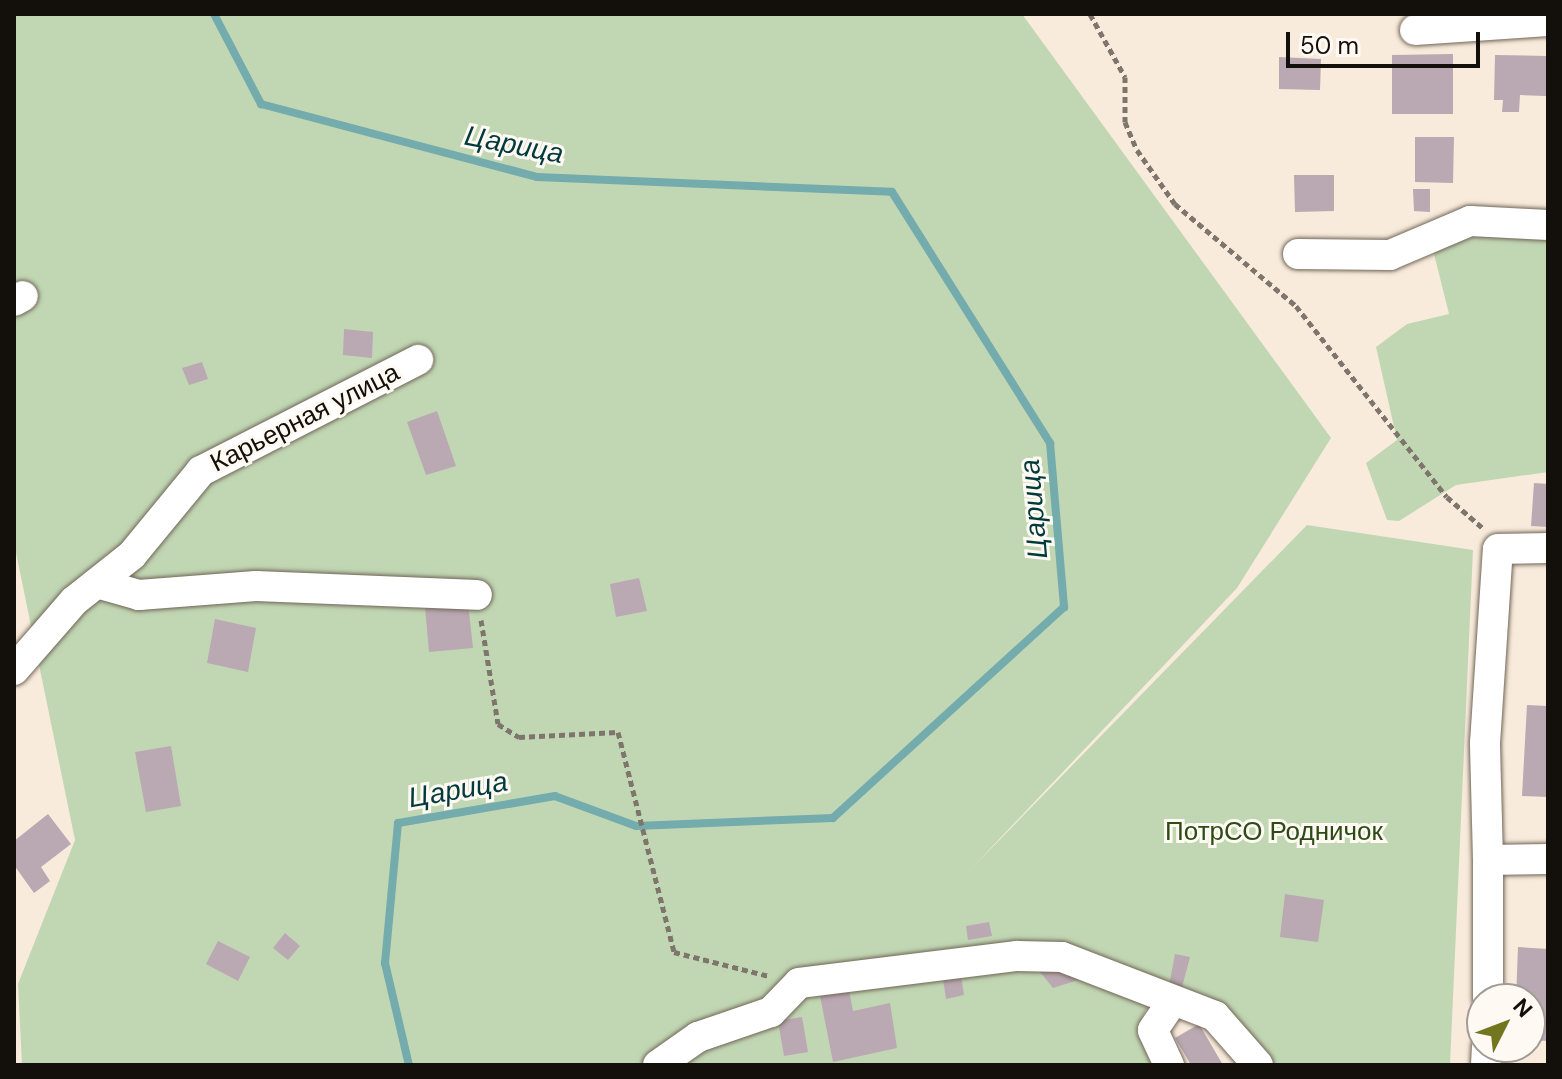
<!DOCTYPE html>
<html>
<head>
<meta charset="utf-8">
<style>
	body { margin:0 }
	#map { position:relative; width:1562px; height:1079px; overflow:hidden; background:#f8ebdb; font-family:"DM Sans",sans-serif }
	div>[style] { position:absolute }
	.green>* { inset:0; background:#c1d7b4 }
	.stream>* { height:8px; margin:-4px; padding:0 4px; transform-origin:4px; border-radius:4px; background:#74abad }
	.building>* { inset:0; background:#baa8b2 }
	.path>* { height:5px; margin-top:-2.5px; transform-origin:0; background:repeating-linear-gradient(90deg,#7e766c 0 6px,transparent 0 10px) }
	.roads { filter:drop-shadow(0 0 2px #716658) drop-shadow(0 0 2px #716658) }
	.minor>* { height:30px; margin:-15px; padding:0 15px; transform-origin:15px; border-radius:15px; background:#fff }
	span { translate:-50% -50%; white-space:nowrap; text-align:center; line-height:1.15; -webkit-text-stroke:6px #fff9f3; paint-order:stroke }
	.street-label { font-size:26px; color:#130f0a }
	.park-label { font-size:26px; color:#2c4b15 }
	.water-label { font-size:28px; color:#013a3b; font-style:italic }
	.frame { position:absolute; inset:0; border:16px solid #130f0a; pointer-events:none }
	.north { position:absolute; left:1466px; top:983px; width:80px; height:80px; box-sizing:border-box; background:#fff9f3; border:2px solid #a19b96; border-radius:50%; rotate:48deg; font-size:22px; font-weight:700; line-height:32px; text-align:center; color:#130f0a }
	.north::after { content:''; display:block; margin:auto; width:28px; height:36px; background:#72761e; clip-path:polygon(50% 0,100% 100%,50% 72%,0 100%) }
	.scale { position:absolute; left:1286px; top:32px; width:194px; height:36px; box-sizing:border-box; border:4px solid #130f0a; border-top:0; padding-left:10px; font-size:24px; line-height:28px; white-space:nowrap; color:#130f0a; -webkit-text-stroke:6px #fff9f3; paint-order:stroke }
</style>
</head>
<body>
<div id="map">
	<div class="green">
		<div style="clip-path:polygon(14px 14px,1022px 14px,1331px 438px,1237px 588px,971px 869px,1307px 525px,1473px 550px,1450px 1065px,1265px 1065px,1155px 986px,1137px 1031px,1158px 1065px,22px 1065px,18px 984px,75px 840px,14px 543px)"></div>
		<div style="clip-path:polygon(1548px 224px,1548px 472px,1456px 485px,1399px 521px,1387px 520px,1366px 463px,1397px 440px,1376px 347px,1407px 324px,1449px 314px,1430px 238px)"></div>
	</div>
	<div class="stream">
		<div style="left:214px;top:14px;width:102px;rotate:62.4deg"></div>
		<div style="left:261px;top:104px;width:285px;rotate:14.8deg"></div>
		<div style="left:537px;top:177px;width:355px;rotate:2.4deg"></div>
		<div style="left:892px;top:192px;width:297px;rotate:57.8deg"></div>
		<div style="left:1050px;top:443px;width:165px;rotate:85.1deg"></div>
		<div style="left:1064px;top:607px;width:313px;rotate:137.6deg"></div>
		<div style="left:833px;top:818px;width:197px;rotate:177.7deg"></div>
		<div style="left:636px;top:826px;width:86px;rotate:-159.7deg"></div>
		<div style="left:555px;top:796px;width:159px;rotate:170.2deg"></div>
		<div style="left:398px;top:823px;width:141px;rotate:95.3deg"></div>
		<div style="left:385px;top:963px;width:105px;rotate:76.8deg"></div>
	</div>
	<div class="building">
		<div style="clip-path:polygon(1453px 54px,1453px 114px,1392px 114px,1392px 55px)"></div>
		<div style="clip-path:polygon(1495px 55px,1547px 56px,1546px 96px,1520px 95px,1519px 112px,1502px 112px,1503px 100px,1494px 100px)"></div>
		<div style="clip-path:polygon(1279px 57px,1321px 59px,1320px 90px,1279px 89px)"></div>
		<div style="clip-path:polygon(1415px 137px,1454px 137px,1453px 183px,1415px 182px)"></div>
		<div style="clip-path:polygon(1294px 175px,1334px 175px,1334px 211px,1295px 212px)"></div>
		<div style="clip-path:polygon(1413px 189px,1430px 189px,1430px 212px,1414px 211px)"></div>
		<div style="clip-path:polygon(344px 329px,373px 332px,372px 358px,343px 355px)"></div>
		<div style="clip-path:polygon(202px 362px,208px 379px,189px 385px,182px 368px)"></div>
		<div style="clip-path:polygon(437px 411px,456px 466px,426px 475px,407px 422px)"></div>
		<div style="clip-path:polygon(1534px 483px,1548px 484px,1548px 527px,1531px 526px)"></div>
		<div style="clip-path:polygon(639px 578px,647px 611px,616px 617px,610px 584px)"></div>
		<div style="clip-path:polygon(468px 603px,473px 648px,429px 652px,425px 607px)"></div>
		<div style="clip-path:polygon(215px 619px,256px 628px,248px 672px,207px 663px)"></div>
		<div style="clip-path:polygon(1527px 705px,1548px 706px,1548px 797px,1522px 796px)"></div>
		<div style="clip-path:polygon(171px 746px,181px 806px,146px 812px,135px 752px)"></div>
		<div style="clip-path:polygon(48px 814px,71px 844px,41px 867px,50px 881px,34px 893px,14px 865px,14px 841px)"></div>
		<div style="clip-path:polygon(1285px 894px,1324px 900px,1318px 942px,1280px 937px)"></div>
		<div style="clip-path:polygon(989px 922px,992px 936px,968px 940px,966px 926px)"></div>
		<div style="clip-path:polygon(285px 933px,300px 946px,288px 960px,273px 948px)"></div>
		<div style="clip-path:polygon(218px 941px,250px 957px,238px 981px,206px 964px)"></div>
		<div style="clip-path:polygon(1518px 947px,1548px 949px,1548px 1041px,1530px 1040px,1530px 999px,1516px 999px)"></div>
		<div style="clip-path:polygon(1175px 954px,1190px 957px,1181px 991px,1169px 986px)"></div>
		<div style="clip-path:polygon(1037px 968px,1074px 969px,1078px 980px,1053px 988px)"></div>
		<div style="clip-path:polygon(961px 976px,964px 995px,946px 999px,943px 979px)"></div>
		<div style="clip-path:polygon(849px 990px,853px 1011px,890px 1003px,897px 1048px,833px 1062px,820px 996px)"></div>
		<div style="clip-path:polygon(802px 1017px,808px 1052px,784px 1056px,778px 1021px)"></div>
		<div style="clip-path:polygon(1199px 1024px,1223px 1065px,1191px 1065px,1175px 1038px)"></div>
	</div>
	<div class="path">
		<div style="left:1090px;top:14px;width:72px;rotate:60.9deg"></div>
		<div style="left:1125px;top:77px;width:45px;rotate:90deg"></div>
		<div style="left:1125px;top:122px;width:30px;rotate:67deg"></div>
		<div style="left:1137px;top:150px;width:66px;rotate:54.9deg"></div>
		<div style="left:1175px;top:204px;width:158px;rotate:40.1deg"></div>
		<div style="left:1296px;top:306px;width:243px;rotate:51.7deg"></div>
		<div style="left:1447px;top:497px;width:49px;rotate:40.9deg"></div>
		<div style="left:481px;top:620px;width:105px;rotate:80.7deg"></div>
		<div style="left:498px;top:724px;width:25px;rotate:32deg"></div>
		<div style="left:519px;top:737px;width:99px;rotate:-2.9deg"></div>
		<div style="left:618px;top:732px;width:227px;rotate:75.7deg"></div>
		<div style="left:674px;top:952px;width:98px;rotate:14.2deg"></div>
	</div>
	<div class="roads">
		<div class="minor">
			<div style="left:1415px;top:30px;width:133px;rotate:-3.9deg"></div>
			<div style="left:1298px;top:254px;width:92px;rotate:0.6deg"></div>
			<div style="left:1390px;top:255px;width:87px;rotate:-23deg"></div>
			<div style="left:1470px;top:221px;width:78px;rotate:2.9deg"></div>
			<div style="left:14px;top:301px;width:10px;rotate:-29deg"></div>
			<div style="left:97px;top:583px;width:44px;rotate:15.9deg"></div>
			<div style="left:139px;top:595px;width:117px;rotate:-4.4deg"></div>
			<div style="left:256px;top:586px;width:221px;rotate:2.3deg"></div>
			<div style="left:14px;top:670px;width:91px;rotate:-49deg"></div>
			<div style="left:74px;top:601px;width:74px;rotate:-38.4deg"></div>
			<div style="left:132px;top:555px;width:109px;rotate:-50.6deg"></div>
			<div style="left:201px;top:471px;width:244px;rotate:-27.1deg"></div>
			<div style="left:1488px;top:860px;width:117px;rotate:-91.5deg"></div>
			<div style="left:1485px;top:743px;width:194px;rotate:-86.2deg"></div>
			<div style="left:1498px;top:549px;width:50px;rotate:-1.1deg"></div>
			<div style="left:1488px;top:999px;width:139px;rotate:-90deg"></div>
			<div style="left:1488px;top:860px;width:60px;rotate:-1deg"></div>
			<div style="left:658px;top:1065px;width:49px;rotate:-35deg"></div>
			<div style="left:698px;top:1037px;width:77px;rotate:-18.9deg"></div>
			<div style="left:771px;top:1012px;width:40px;rotate:-46deg"></div>
			<div style="left:799px;top:983px;width:220px;rotate:-7.1deg"></div>
			<div style="left:1017px;top:956px;width:45px;rotate:1.3deg"></div>
			<div style="left:1062px;top:957px;width:164px;rotate:21.1deg"></div>
			<div style="left:1215px;top:1016px;width:65px;rotate:48.7deg"></div>
			<div style="left:1169px;top:1065px;width:38px;rotate:-115deg"></div>
			<div style="left:1153px;top:1030px;width:36px;rotate:-56deg"></div>
			<div style="left:1486px;top:1065px;width:18px;rotate:-87deg"></div>
		</div>
	</div>
	<div class="street-label">
		<span style="left:305px;top:418px;rotate:-27deg">Карьерная улица</span>
	</div>
	<div class="park-label">
		<span style="left:1274px;top:832px">ПотрСО Родничок</span>
	</div>
	<div class="water-label">
		<span style="left:514px;top:145px;rotate:11deg">Царица</span>
		<span style="left:1034px;top:509px;rotate:-95deg">Царица</span>
		<span style="left:458px;top:790px;rotate:-10deg">Царица</span>
	</div>
	<div class="frame"></div>
	<div class="north">N</div>
	<div class="scale">50 m</div>
</div>
</body>
</html>
